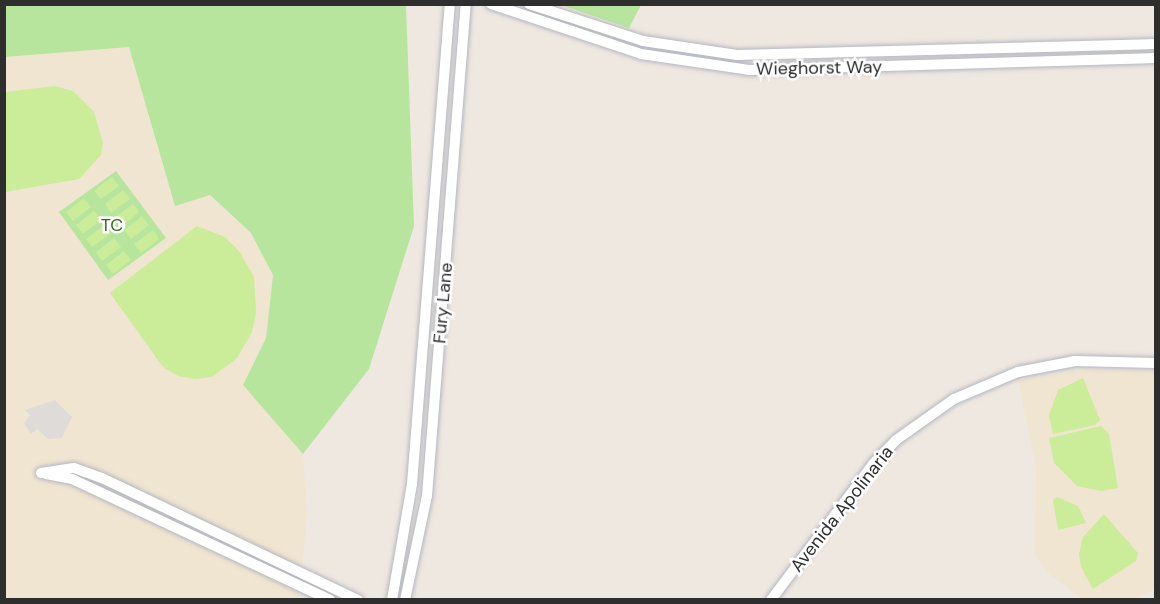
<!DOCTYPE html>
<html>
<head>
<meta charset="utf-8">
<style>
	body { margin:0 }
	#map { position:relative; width:1160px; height:604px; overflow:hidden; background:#efe8e1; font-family:"DM Sans",sans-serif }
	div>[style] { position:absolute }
	.education>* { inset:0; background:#f0e5d0 }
	.green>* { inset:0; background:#b8e59d }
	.pitch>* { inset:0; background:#cbec99 }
	.plaza>* { inset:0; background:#dfdbd8 }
	.roads { filter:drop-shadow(0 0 2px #b4b7c1) drop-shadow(0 0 2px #b4b7c1) }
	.secondary>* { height:10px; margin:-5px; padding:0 5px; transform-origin:5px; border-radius:5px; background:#fff }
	span { translate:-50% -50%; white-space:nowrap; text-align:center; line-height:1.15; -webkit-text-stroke:5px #fff; paint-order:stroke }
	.street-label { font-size:18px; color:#2e2e2e }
	.park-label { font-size:18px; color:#2e6e1b }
	.frame { position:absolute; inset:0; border:6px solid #2e2e2e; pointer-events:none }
</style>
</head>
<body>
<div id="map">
	<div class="education">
		<div style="clip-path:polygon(129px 46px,175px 206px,209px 195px,251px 233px,273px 275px,266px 338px,243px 385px,303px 454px,307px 514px,299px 599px,5px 600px,5px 57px)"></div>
		<div style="clip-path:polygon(1090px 369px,1155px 371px,1155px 589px,1133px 599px,1082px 599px,1049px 574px,1035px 556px,1036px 468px,1018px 380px)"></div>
	</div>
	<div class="green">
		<div style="clip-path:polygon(5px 4px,406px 5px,414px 226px,369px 369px,303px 454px,243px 385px,266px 338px,273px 275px,251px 233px,210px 195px,175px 206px,129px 47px,5px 57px)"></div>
		<div style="clip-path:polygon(561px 5px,641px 5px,629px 28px)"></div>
		<div style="clip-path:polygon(116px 171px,166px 238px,108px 280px,59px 212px)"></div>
	</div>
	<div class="pitch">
		<div style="clip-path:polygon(55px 86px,73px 91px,94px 112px,103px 143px,101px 155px,79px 179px,5px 192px,5px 92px)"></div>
		<div style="clip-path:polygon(112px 177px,119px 186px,101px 199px,94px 191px)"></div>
		<div style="clip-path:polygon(123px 190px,130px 199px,111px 213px,105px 204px)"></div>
		<div style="clip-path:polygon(84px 198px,91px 207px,73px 221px,66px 212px)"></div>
		<div style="clip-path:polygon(133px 204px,139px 212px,121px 227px,114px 218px)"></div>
		<div style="clip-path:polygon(94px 211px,101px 220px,83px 234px,76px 225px)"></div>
		<div style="clip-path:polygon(142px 216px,149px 225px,131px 239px,124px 230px)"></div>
		<div style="clip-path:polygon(104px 225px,111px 233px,92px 247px,86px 239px)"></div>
		<div style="clip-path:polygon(197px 226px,225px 237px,239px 251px,254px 277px,256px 313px,252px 332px,237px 358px,212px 377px,195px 379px,178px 376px,163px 367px,110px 293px)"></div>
		<div style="clip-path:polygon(153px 230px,159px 239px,141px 253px,134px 244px)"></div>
		<div style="clip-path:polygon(114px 238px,121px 247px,102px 261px,96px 252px)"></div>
		<div style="clip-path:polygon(124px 251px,131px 260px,113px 274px,106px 265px)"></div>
		<div style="clip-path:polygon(1083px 378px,1100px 420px,1095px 425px,1053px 434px,1049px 415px,1058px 390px)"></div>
		<div style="clip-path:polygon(1101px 426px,1109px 434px,1118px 488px,1101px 491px,1077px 486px,1054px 463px,1049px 438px)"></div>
		<div style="clip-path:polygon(1057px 497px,1078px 506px,1086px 523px,1058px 530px,1053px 500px)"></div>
		<div style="clip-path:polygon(1104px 514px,1138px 553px,1136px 561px,1093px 589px,1081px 567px,1079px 554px,1083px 537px)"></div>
	</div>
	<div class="plaza">
		<div style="clip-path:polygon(55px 400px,72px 417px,62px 438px,48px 439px,37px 429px,31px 434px,24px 423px,30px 415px,25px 410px)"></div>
	</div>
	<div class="roads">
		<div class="secondary">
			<div style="left:491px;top:4px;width:158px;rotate:18.4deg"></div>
			<div style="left:641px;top:54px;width:109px;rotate:8.4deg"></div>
			<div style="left:749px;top:70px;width:407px;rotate:-1.7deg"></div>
			<div style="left:529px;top:4px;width:120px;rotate:18deg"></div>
			<div style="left:643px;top:41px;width:95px;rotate:8.5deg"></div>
			<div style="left:737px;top:55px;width:419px;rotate:-1.5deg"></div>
			<div style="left:41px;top:473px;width:33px;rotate:-9deg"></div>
			<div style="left:74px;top:468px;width:30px;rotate:20deg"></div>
			<div style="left:102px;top:478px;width:284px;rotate:25.5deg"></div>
			<div style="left:46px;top:474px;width:26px;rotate:11deg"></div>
			<div style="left:72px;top:479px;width:285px;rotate:25.1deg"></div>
			<div style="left:392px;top:600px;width:118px;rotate:-80.2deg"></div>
			<div style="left:412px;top:484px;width:482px;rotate:-85.5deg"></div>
			<div style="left:405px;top:600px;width:106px;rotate:-78.1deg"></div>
			<div style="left:427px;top:496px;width:494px;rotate:-85.5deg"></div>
			<div style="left:771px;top:600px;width:170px;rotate:-53.1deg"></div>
			<div style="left:873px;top:464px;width:33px;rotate:-46deg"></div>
			<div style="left:896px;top:440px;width:71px;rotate:-35.3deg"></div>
			<div style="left:954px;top:399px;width:69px;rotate:-22.9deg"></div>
			<div style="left:1018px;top:372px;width:58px;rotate:-10.9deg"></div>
			<div style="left:1075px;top:361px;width:81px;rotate:1.4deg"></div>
		</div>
	</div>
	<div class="street-label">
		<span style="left:819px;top:68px;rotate:-1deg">Wieghorst Way</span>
		<span style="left:443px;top:303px;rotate:-85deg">Fury Lane</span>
		<span style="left:842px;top:509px;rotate:-52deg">Avenida Apolinaria</span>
	</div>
	<div class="park-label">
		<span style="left:112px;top:225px">TC</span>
	</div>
	<div class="frame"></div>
</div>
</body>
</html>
